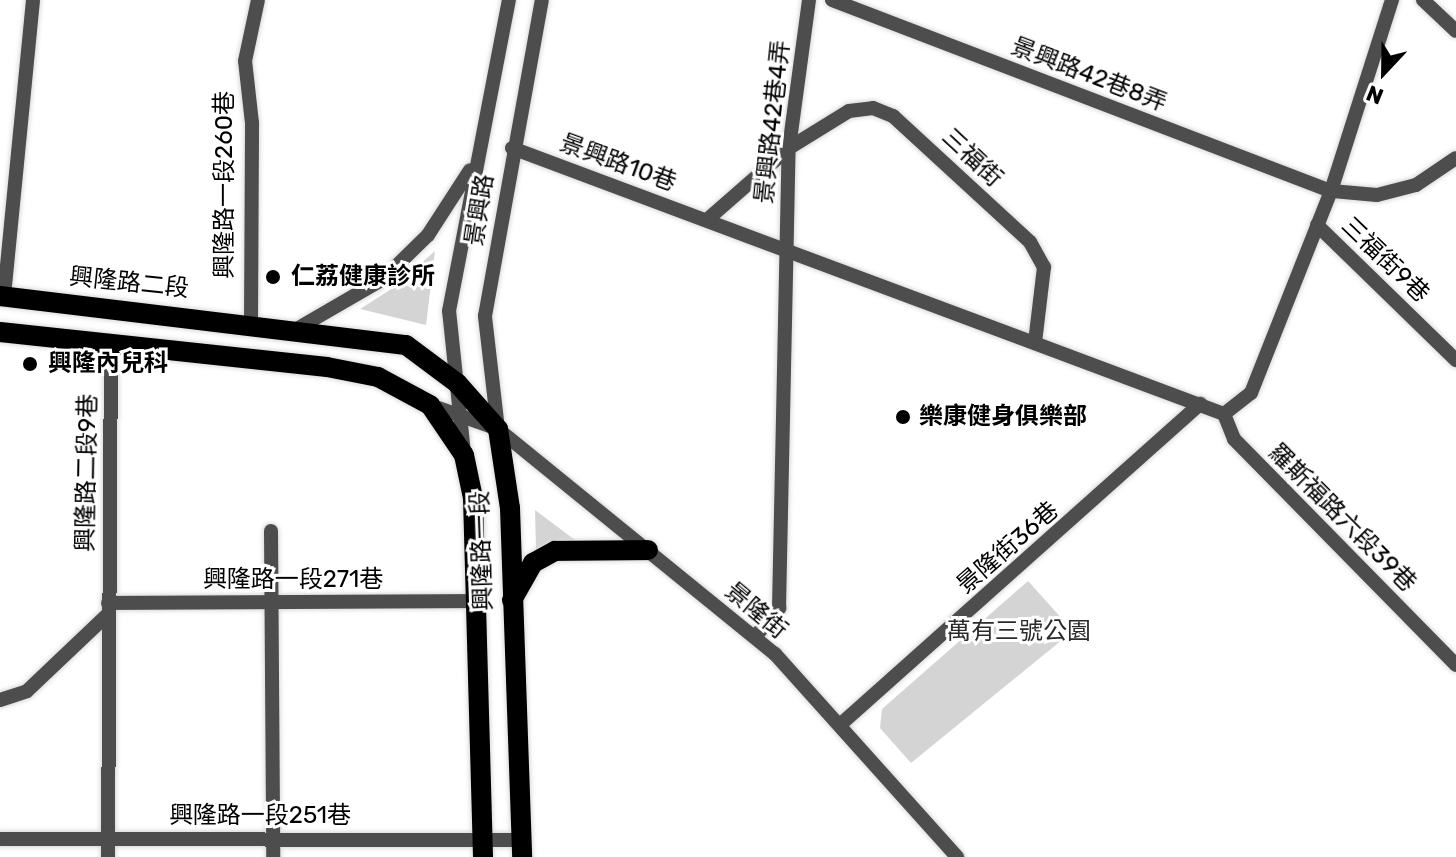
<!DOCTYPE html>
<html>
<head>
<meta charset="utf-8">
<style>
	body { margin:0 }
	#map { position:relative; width:1456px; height:857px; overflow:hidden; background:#fff; font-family:Rubik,"Noto Sans TC",sans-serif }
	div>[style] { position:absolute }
	.green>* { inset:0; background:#d4d4d4 }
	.roads { filter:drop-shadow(0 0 2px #dbdbdb) drop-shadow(0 0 2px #dbdbdb) }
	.minor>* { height:14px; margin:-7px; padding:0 7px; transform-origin:7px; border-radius:7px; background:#4d4d4d }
	.major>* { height:20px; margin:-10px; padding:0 10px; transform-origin:10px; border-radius:10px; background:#000 }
	.dots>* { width:22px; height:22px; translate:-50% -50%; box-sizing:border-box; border:4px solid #fff; border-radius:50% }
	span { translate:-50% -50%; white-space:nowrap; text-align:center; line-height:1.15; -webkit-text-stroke:6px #fff; paint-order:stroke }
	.street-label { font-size:24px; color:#000 }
	.poi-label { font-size:24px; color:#000; font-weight:700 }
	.left { translate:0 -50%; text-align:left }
	.park-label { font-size:24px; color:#2b2b2b }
	.north { position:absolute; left:1344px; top:32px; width:80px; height:80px; -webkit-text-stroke:6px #fff; paint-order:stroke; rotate:202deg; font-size:22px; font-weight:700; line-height:32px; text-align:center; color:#000 }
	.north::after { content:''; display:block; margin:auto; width:28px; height:36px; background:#000; clip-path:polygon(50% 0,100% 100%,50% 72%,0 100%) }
</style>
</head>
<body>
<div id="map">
	<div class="green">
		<div style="clip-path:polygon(435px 251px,426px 325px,360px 309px,393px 288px)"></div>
		<div style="clip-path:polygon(535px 510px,575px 540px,536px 551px)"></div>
		<div style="clip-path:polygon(1028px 581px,1073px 631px,911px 763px,880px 728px,882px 709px)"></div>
	</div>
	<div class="roads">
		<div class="minor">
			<div style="left:832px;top:0;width:534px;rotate:20.95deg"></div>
			<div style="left:1331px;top:191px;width:46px;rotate:5deg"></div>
			<div style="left:1377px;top:195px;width:40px;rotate:-14.4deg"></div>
			<div style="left:1416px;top:185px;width:48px;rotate:-34deg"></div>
			<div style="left:1423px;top:0;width:45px;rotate:43.2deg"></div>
			<div style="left:512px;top:148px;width:760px;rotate:20.49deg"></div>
			<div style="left:1224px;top:414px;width:27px;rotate:68deg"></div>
			<div style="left:1234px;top:439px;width:317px;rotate:45.5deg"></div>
			<div style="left:708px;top:219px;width:108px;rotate:-41.2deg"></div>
			<div style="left:789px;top:148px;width:70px;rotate:-31.7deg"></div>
			<div style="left:849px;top:111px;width:24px;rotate:-7deg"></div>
			<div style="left:873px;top:108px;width:22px;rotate:22deg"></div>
			<div style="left:893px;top:116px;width:186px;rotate:42.6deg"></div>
			<div style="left:1030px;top:242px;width:29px;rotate:61deg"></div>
			<div style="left:1044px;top:267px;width:76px;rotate:96.8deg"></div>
			<div style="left:1317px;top:225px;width:194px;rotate:44.2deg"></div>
			<div style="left:4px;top:296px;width:297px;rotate:-84.4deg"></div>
			<div style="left:251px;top:323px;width:200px;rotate:-89.7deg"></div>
			<div style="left:252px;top:123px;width:62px;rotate:-96.4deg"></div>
			<div style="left:245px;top:61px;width:62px;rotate:-78deg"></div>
			<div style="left:295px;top:330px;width:102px;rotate:-30.1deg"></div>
			<div style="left:383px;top:279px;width:63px;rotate:-44.4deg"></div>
			<div style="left:428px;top:235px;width:77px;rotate:-57.1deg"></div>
			<div style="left:430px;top:405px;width:72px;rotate:19.4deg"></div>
			<div style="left:498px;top:429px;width:357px;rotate:39.1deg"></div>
			<div style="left:775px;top:654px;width:273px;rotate:48.1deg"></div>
			<div style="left:1224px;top:414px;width:34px;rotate:-38deg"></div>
			<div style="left:1251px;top:393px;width:217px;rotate:-68.4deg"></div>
			<div style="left:1331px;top:191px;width:201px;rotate:-72.3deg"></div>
			<div style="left:498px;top:429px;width:114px;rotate:-96.6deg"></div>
			<div style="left:485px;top:316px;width:321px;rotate:-79.8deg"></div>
			<div style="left:464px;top:453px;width:143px;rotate:-96deg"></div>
			<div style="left:449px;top:311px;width:317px;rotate:-79.1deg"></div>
			<div style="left:271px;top:531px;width:326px;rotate:89.6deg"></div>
			<div style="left:108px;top:603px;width:370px;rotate:-0.3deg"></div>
			<div style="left:755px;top:637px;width:38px;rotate:-50deg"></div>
			<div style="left:779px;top:608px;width:460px;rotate:-88.8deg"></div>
			<div style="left:789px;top:148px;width:149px;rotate:-82.3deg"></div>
			<div style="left:0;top:700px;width:28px;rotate:-18deg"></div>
			<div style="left:27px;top:691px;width:112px;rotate:-43.5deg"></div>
			<div style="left:842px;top:723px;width:480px;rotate:-41.7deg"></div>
			<div style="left:0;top:839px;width:519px;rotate:0.11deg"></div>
			<div style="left:108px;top:857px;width:514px;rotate:-89.67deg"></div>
		</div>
		<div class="major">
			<div style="left:0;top:296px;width:409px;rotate:6.9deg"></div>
			<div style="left:406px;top:345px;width:64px;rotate:36.7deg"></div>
			<div style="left:457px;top:383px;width:62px;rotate:48.3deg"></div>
			<div style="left:498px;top:429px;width:80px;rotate:81.4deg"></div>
			<div style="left:510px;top:508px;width:349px;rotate:88deg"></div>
			<div style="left:0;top:332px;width:329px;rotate:6.1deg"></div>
			<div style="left:327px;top:367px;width:52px;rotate:11.1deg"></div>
			<div style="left:378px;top:377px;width:59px;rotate:28.3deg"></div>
			<div style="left:430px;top:405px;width:60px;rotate:55.8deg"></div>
			<div style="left:464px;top:455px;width:44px;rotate:78.2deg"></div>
			<div style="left:473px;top:498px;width:359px;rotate:88.4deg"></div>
			<div style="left:512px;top:600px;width:43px;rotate:-60.4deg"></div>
			<div style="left:533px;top:563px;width:25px;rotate:-29deg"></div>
			<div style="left:555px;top:551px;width:93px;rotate:-0.6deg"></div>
		</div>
	</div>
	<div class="dots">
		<div style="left:273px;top:277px;background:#000"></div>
		<div style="left:30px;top:364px;background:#000"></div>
		<div style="left:903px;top:417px;background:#000"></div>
	</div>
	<div class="street-label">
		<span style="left:1089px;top:75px;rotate:21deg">景興路42巷8弄</span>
		<span style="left:773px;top:122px;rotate:-84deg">景興路42巷4弄</span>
		<span style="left:972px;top:158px;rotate:43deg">三福街</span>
		<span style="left:618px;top:163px;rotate:20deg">景興路10巷</span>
		<span style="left:225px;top:185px;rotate:-90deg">興隆路一段260巷</span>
		<span style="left:480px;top:210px;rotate:-81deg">景興路</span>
		<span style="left:1385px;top:260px;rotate:44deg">三福街9巷</span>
		<span style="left:129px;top:283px;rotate:6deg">興隆路二段</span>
		<span style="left:87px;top:473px;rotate:-89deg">興隆路二段9巷</span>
		<span style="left:1342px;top:518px;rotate:45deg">羅斯福路六段39巷</span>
		<span style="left:1008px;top:548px;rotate:-41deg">景隆街36巷</span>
		<span style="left:482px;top:551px;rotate:-92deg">興隆路一段</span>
		<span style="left:293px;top:580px">興隆路一段271巷</span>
		<span style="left:756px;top:611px;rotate:40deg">景隆街</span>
		<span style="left:260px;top:816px">興隆路一段251巷</span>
	</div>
	<div class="poi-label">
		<span class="left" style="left:291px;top:277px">仁荔健康診所</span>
		<span class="left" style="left:48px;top:364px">興隆內兒科</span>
		<span class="left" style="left:919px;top:417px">樂康健身俱樂部</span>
	</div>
	<div class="park-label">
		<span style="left:1019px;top:632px">萬有三號公園</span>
	</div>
	<div class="north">N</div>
</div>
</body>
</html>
